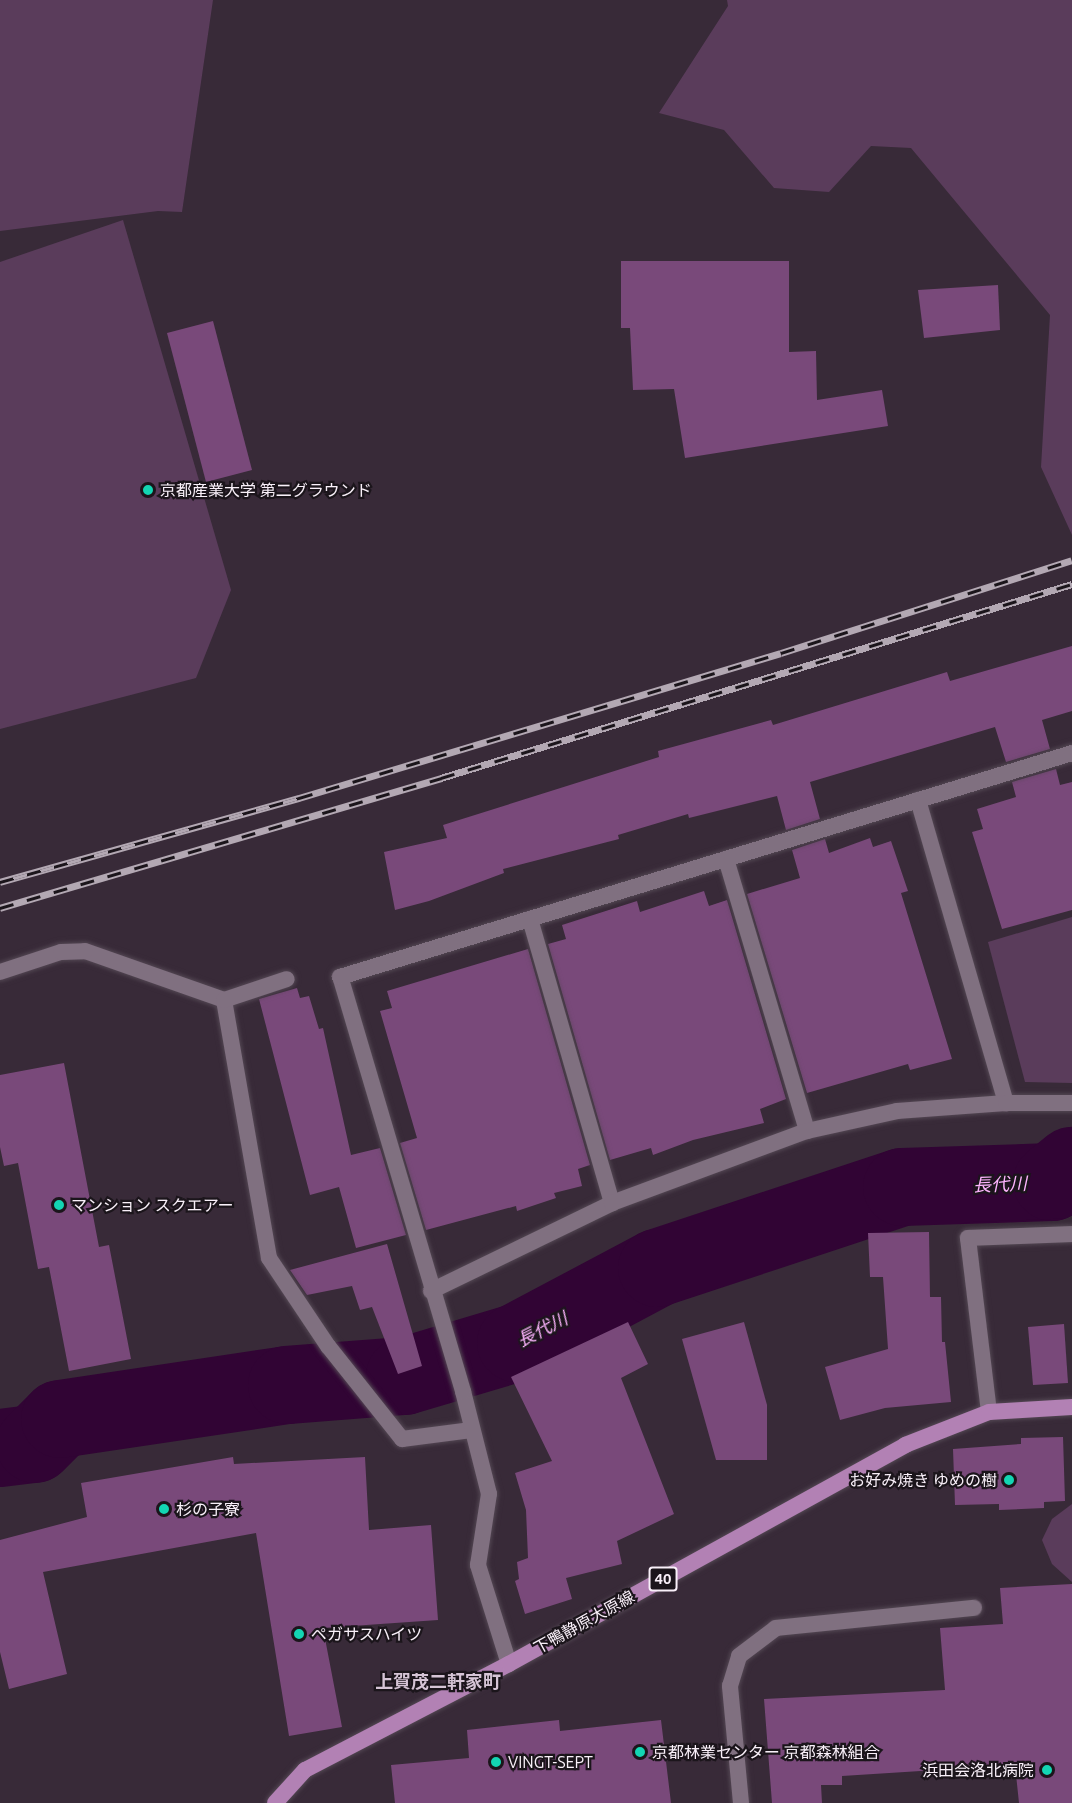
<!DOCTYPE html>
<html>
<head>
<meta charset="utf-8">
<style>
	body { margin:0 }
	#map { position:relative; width:1072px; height:1803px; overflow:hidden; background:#382a38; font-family:Ubuntu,"Noto Sans JP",sans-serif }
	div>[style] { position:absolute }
	.green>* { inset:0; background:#5a3c5b }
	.river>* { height:78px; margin:-39px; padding:0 39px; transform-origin:39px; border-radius:39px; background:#310434 }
	.building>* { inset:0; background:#79497a }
	.roads { filter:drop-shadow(0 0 2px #534753) drop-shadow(0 0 2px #534753) }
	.service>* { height:16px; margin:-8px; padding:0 8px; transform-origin:8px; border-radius:8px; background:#807080 }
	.minor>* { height:16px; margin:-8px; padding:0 8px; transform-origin:8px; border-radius:8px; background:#807080 }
	.primary>* { height:16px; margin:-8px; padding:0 8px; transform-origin:8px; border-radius:8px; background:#b281b4 }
	.rail>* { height:7px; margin-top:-3.5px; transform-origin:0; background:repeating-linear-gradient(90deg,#1b151b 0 14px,#b3a8b3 0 28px); box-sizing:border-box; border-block:2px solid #b3a8b3 }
	.dots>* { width:16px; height:16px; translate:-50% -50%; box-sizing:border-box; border:3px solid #1b151b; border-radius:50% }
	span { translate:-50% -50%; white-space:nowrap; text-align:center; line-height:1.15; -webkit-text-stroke:4.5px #1b151b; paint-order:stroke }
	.shield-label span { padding:2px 4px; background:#1b151b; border:2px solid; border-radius:4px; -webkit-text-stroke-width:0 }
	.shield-label { font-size:15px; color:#f9f0f9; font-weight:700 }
	.poi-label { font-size:16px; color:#f9f0f9 }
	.left { translate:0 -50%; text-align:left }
	.right { translate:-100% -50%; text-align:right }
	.street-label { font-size:16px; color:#f9f0f9 }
	.water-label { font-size:18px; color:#fdb4fe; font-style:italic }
	.neighbourhood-label { font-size:18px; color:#d5c4d5; font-weight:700 }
</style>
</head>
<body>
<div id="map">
	<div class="green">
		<div style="clip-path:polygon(0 0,213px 0,182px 212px,158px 211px,0 231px)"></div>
		<div style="clip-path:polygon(727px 0,1072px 0,1072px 535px,1041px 467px,1050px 315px,911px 148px,871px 146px,829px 192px,774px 188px,724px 130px,659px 113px,728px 6px)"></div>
		<div style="clip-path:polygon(123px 220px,231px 590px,196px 678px,0 729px,0 262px)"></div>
		<div style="clip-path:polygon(1072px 917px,1072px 1083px,1025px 1082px,988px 942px)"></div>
		<div style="clip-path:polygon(1072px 1504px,1072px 1582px,1052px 1564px,1042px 1540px,1052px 1519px)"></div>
	</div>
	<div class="river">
		<div style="left:0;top:1448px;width:35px;rotate:-7deg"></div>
		<div style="left:35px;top:1444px;width:35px;rotate:-45deg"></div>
		<div style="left:60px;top:1419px;width:230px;rotate:-8.5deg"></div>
		<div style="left:287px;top:1385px;width:118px;rotate:-4.4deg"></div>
		<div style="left:405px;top:1376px;width:116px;rotate:-16.6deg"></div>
		<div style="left:516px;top:1343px;width:160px;rotate:-28deg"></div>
		<div style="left:657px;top:1268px;width:258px;rotate:-18.3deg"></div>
		<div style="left:902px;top:1187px;width:150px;rotate:-1.9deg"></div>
		<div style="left:1052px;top:1182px;width:26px;rotate:-39deg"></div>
	</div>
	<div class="building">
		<div style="clip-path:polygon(621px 261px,789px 261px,789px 352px,816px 351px,817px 400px,882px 390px,888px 426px,685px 458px,674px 389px,633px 390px,630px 328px,621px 328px)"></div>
		<div style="clip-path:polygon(998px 285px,1000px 330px,924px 338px,918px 290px)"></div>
		<div style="clip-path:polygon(213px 321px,252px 470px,206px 482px,167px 333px)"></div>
		<div style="clip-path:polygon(1072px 646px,1072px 711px,1042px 720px,1050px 749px,1006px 762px,995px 727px,810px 782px,820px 819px,786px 830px,777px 796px,689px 818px,688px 814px,618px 835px,619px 839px,503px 869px,504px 873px,429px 901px,395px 910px,384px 852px,447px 838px,443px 825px,659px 757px,658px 751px,771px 720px,773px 725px,947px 672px,950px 681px)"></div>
		<div style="clip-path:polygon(1056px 769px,1060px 785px,1072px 782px,1072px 910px,1002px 929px,972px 832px,983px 829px,977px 809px,1016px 797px,1012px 782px)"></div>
		<div style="clip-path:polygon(870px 838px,873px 847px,891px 841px,908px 891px,901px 893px,952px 1059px,910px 1070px,908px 1064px,807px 1093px,747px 894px,800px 878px,792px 850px,825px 839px,829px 853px)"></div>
		<div style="clip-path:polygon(704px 891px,709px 906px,727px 900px,786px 1099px,760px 1109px,764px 1123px,693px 1140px,653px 1155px,651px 1148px,610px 1160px,548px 944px,566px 939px,562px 925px,637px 901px,640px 912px)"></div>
		<div style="clip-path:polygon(528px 949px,590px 1165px,578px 1169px,582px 1186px,554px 1193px,556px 1198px,517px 1211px,516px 1206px,426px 1230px,400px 1143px,417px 1138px,380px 1011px,392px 1008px,387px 991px)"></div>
		<div style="clip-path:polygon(297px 988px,300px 998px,309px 996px,319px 1029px,323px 1028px,351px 1155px,380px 1148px,406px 1235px,356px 1248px,339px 1187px,310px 1195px,259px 999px)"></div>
		<div style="clip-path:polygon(64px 1063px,99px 1247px,109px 1245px,131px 1359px,69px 1371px,49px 1267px,38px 1269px,18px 1163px,4px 1166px,0 1147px,0 1075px)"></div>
		<div style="clip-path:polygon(929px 1232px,930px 1297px,941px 1297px,942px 1342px,945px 1342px,951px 1402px,885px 1408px,840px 1420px,825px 1367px,888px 1349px,883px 1277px,870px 1277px,868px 1233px)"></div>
		<div style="clip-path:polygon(387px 1244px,422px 1366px,398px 1374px,372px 1307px,360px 1310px,352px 1286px,307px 1295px,290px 1270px)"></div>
		<div style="clip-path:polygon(628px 1322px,648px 1364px,621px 1378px,674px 1514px,617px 1541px,622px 1564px,566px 1578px,572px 1599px,525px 1614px,515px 1581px,519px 1579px,517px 1562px,528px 1558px,526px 1510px,515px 1473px,552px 1461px,511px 1377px)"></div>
		<div style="clip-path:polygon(744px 1322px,767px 1405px,767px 1460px,716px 1460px,682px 1339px)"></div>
		<div style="clip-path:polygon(1064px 1324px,1068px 1383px,1033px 1385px,1028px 1327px)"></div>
		<div style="clip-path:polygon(1063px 1437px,1065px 1501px,1044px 1502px,1044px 1508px,999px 1510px,999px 1504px,955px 1505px,953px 1449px,1021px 1444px,1021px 1438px)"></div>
		<div style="clip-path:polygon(233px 1457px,234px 1464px,365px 1457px,369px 1530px,431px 1525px,438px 1620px,323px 1628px,342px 1727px,289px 1736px,256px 1533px,43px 1572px,67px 1674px,9px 1689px,0 1652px,0 1540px,87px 1517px,81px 1483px)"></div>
		<div style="clip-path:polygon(1072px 1584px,1072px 1803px,1019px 1803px,1015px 1765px,842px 1776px,842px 1785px,821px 1785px,822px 1803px,772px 1803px,764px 1699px,945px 1690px,940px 1628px,1003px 1624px,1000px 1588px)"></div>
		<div style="clip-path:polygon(559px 1720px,560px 1731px,661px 1720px,671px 1803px,395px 1803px,391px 1765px,469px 1758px,467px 1730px)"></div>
	</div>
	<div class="roads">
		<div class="service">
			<div style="left:85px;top:951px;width:147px;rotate:19.4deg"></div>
			<div style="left:224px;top:1000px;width:262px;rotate:80.1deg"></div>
			<div style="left:269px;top:1258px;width:106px;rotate:56.2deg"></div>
			<div style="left:328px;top:1346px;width:119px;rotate:51.5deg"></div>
			<div style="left:402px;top:1439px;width:70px;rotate:-7.4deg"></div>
			<div style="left:224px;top:1000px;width:66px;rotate:-18.4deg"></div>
			<div style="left:741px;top:1803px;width:118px;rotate:-95.4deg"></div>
			<div style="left:730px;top:1686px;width:31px;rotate:-73deg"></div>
			<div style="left:739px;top:1656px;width:46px;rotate:-37.1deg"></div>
			<div style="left:776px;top:1628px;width:199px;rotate:-5.8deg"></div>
		</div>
		<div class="minor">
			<div style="left:918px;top:800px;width:316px;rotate:73.8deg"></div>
			<div style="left:726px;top:859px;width:284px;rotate:73.4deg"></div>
			<div style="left:530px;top:919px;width:296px;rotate:73.9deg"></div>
			<div style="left:0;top:972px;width:64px;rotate:-18.2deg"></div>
			<div style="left:61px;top:952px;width:24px;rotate:-2deg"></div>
			<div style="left:431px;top:1291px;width:201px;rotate:-25.9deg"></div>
			<div style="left:612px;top:1203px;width:208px;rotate:-20.3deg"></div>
			<div style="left:807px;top:1131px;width:92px;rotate:-12.5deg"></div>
			<div style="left:897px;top:1111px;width:109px;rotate:-4.2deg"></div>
			<div style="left:1006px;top:1103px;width:66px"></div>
			<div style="left:989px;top:1412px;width:175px;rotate:-96.9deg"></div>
			<div style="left:968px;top:1238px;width:104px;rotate:-2.2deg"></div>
			<div style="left:509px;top:1664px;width:104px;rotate:-107.4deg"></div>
			<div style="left:478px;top:1565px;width:72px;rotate:-81.2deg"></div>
			<div style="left:489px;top:1494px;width:106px;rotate:-104.2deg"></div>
			<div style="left:463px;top:1391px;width:432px;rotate:-106.5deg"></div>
			<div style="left:340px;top:977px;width:766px;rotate:-17.01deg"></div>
		</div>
		<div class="primary">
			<div style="left:275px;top:1803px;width:45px;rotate:-47.7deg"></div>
			<div style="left:305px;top:1770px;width:230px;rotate:-27.5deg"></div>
			<div style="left:509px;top:1664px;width:453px;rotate:-28.9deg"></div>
			<div style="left:905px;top:1445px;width:90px;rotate:-21.4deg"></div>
			<div style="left:989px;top:1412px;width:83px;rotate:-3.4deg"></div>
		</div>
	</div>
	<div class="rail">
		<div style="left:0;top:882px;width:311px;rotate:-15.7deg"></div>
		<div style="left:299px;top:798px;width:503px;rotate:-16.74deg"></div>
		<div style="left:781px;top:653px;width:305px;rotate:-17.7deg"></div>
		<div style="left:0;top:908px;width:460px;rotate:-16.4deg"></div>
		<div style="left:441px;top:778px;width:660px;rotate:-17.09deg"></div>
	</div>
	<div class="dots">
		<div style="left:148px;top:490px;background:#13d5b3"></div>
		<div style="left:59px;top:1205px;background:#13d5b3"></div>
		<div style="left:1009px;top:1480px;background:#13d5b3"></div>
		<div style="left:164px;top:1509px;background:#13d5b3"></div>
		<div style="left:299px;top:1634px;background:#13d5b3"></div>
		<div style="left:640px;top:1752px;background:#13d5b3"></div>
		<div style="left:496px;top:1762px;background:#13d5b3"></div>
		<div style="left:1047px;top:1770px;background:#13d5b3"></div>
	</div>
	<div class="shield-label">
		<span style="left:663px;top:1579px">40</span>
	</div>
	<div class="poi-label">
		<span class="left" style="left:160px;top:490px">京都産業大学 第二グラウンド</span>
		<span class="left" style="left:71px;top:1205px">マンション スクエアー</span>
		<span class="right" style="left:997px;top:1480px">お好み焼き ゆめの樹</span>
		<span class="left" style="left:176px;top:1509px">杉の子寮</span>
		<span class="left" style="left:311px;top:1634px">ペガサスハイツ</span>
		<span class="left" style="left:652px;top:1752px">京都林業センター 京都森林組合</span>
		<span class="left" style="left:508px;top:1762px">VINGT-SEPT</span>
		<span class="right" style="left:1034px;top:1770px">浜田会洛北病院</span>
	</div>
	<div class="street-label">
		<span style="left:584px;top:1622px;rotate:-29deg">下鴨静原大原線</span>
	</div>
	<div class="water-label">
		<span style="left:1000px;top:1184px;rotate:-2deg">長代川</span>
		<span style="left:542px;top:1329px;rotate:-27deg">長代川</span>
	</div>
	<div class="neighbourhood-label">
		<span style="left:438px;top:1681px">上賀茂二軒家町</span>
	</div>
</div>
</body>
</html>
